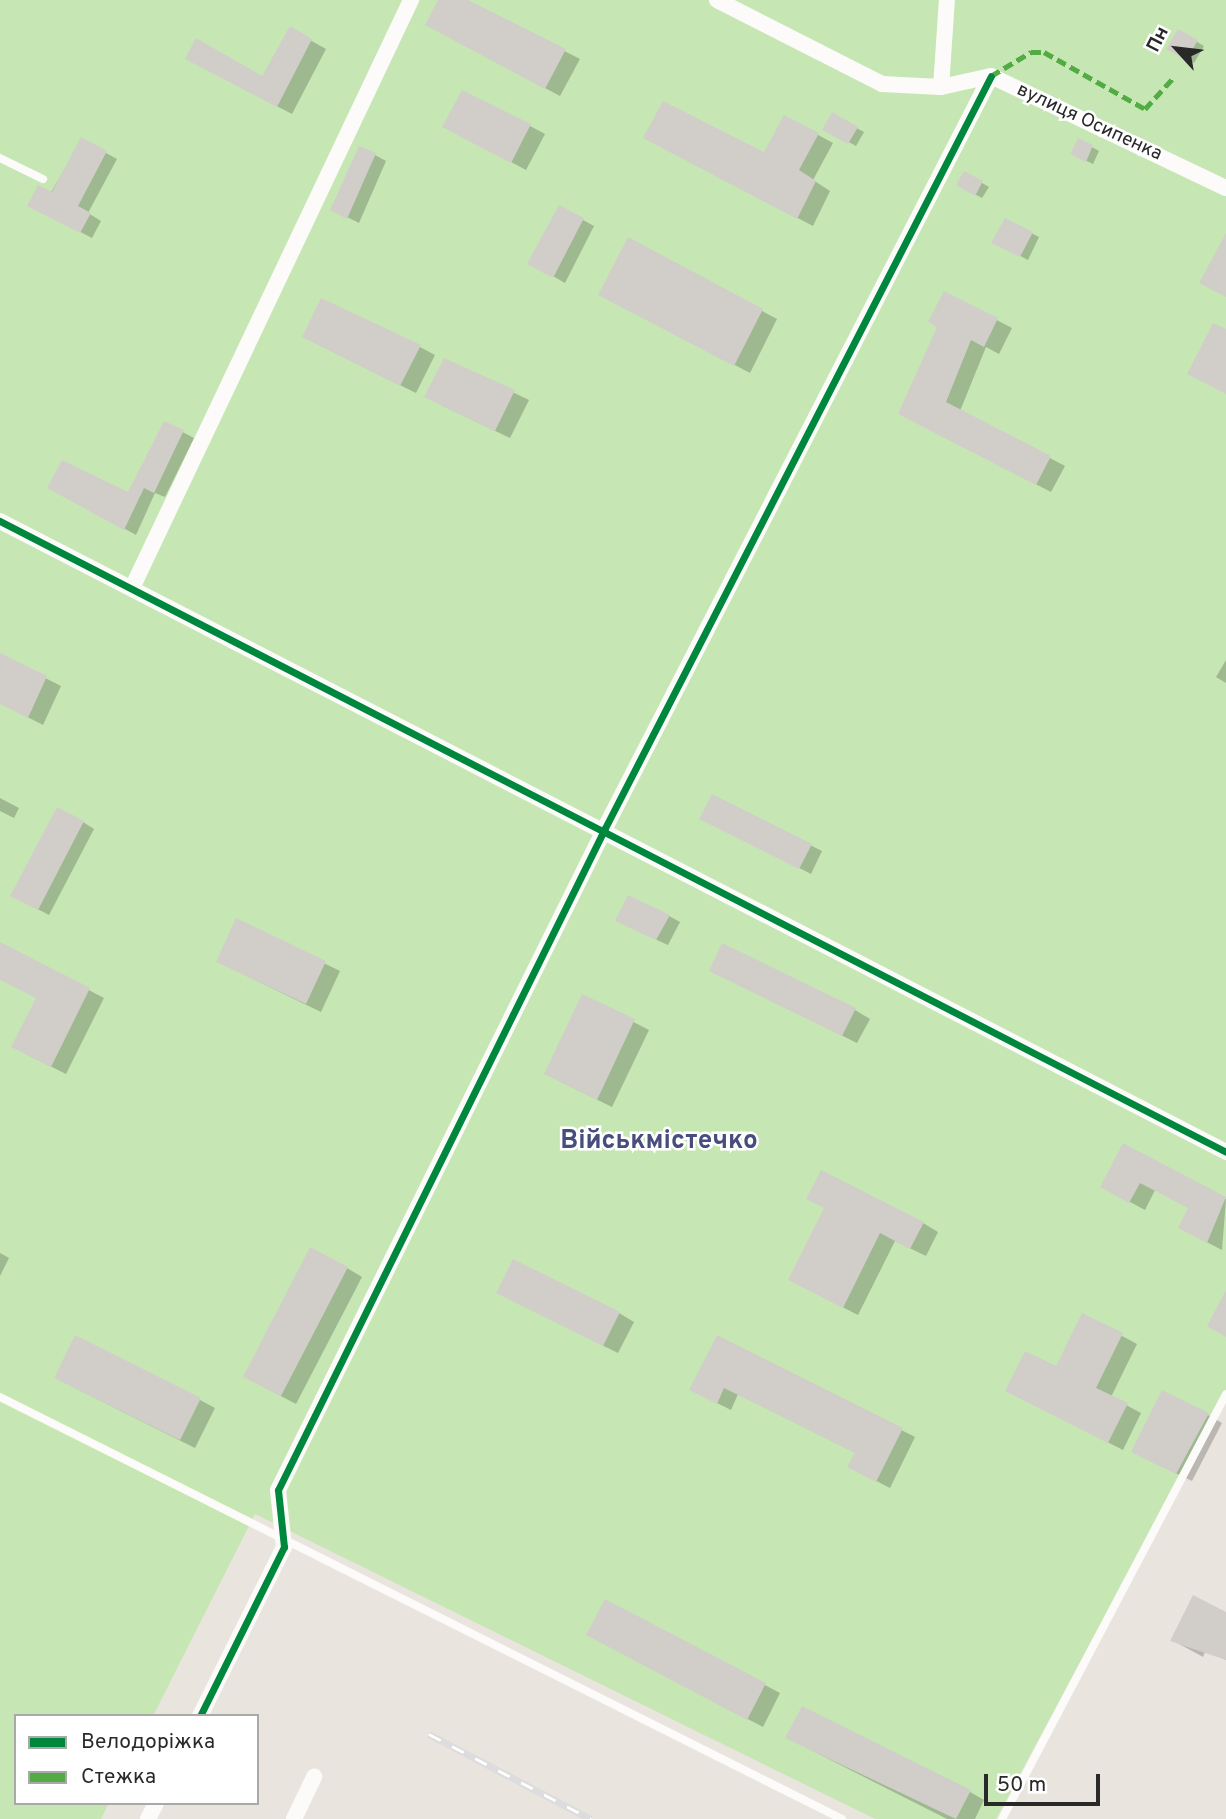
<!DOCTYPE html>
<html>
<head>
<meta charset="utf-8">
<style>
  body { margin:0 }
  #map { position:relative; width:1226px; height:1819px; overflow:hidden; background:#e9e5de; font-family:Overpass,sans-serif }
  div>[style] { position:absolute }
  .green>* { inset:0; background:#c6e6b4 }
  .shadow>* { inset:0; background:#0003 }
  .building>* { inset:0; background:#d1ceca }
  .lane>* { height:8px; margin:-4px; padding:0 4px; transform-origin:4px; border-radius:4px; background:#fcfbfa }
  .street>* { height:16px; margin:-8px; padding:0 8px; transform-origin:8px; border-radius:8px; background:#fcfbfa }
  .rail>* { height:7px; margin-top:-3.5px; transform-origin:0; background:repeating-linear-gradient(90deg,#fff 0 13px,#dcdcde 0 26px); box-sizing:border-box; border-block:2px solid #dcdcde }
  .quiet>* { height:5px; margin-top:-2.5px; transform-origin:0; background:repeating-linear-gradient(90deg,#53ab44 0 10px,transparent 0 15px) }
  .cycleway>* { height:7px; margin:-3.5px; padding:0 3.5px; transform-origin:3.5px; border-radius:3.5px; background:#00873e }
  span { translate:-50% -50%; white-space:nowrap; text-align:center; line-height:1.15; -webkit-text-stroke:5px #fff; paint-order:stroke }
  .street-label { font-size:19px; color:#292929 }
  .district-label { font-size:26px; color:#474d7d; font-weight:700 }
  .legend { position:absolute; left:14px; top:1714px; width:245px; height:91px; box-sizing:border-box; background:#fff; border:2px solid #a9a9a9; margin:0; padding:9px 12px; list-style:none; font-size:21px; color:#292929 }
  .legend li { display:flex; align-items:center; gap:14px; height:35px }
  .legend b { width:35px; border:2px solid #a9a9a9 }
  .north { position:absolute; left:1142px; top:14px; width:70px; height:70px; -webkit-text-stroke:5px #fff; paint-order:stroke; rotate:297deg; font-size:19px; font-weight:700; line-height:28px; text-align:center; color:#292929 }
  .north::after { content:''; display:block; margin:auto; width:24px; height:32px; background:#292929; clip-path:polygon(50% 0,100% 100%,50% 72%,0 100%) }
  .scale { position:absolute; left:984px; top:1774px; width:116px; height:32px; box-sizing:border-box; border:4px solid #292929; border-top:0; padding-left:9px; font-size:21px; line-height:24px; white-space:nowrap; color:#292929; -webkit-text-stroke:5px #fff; paint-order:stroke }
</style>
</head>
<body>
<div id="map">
  <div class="green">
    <i style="clip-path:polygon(0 0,1226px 0,1226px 1389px,996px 1819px,875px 1819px,255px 1514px,153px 1716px,16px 1716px,16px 1803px,109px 1803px,101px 1819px,0 1819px)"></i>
  </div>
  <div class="shadow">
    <i style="clip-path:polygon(440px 0,464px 0,580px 59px,560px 96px,442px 33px)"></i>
    <i style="clip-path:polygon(290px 29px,326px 49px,292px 114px,202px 67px,262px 78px)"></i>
    <i style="clip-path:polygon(1178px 31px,1204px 46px,1194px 63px,1169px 48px)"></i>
    <i style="clip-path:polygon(832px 115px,864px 132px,856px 146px,825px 129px)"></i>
    <i style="clip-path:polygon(785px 117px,833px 143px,813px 180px,830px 191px,813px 226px,660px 146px,764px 154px)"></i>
    <i style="clip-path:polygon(530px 126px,545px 134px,526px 170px,459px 134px)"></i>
    <i style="clip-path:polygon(82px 140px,117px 159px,88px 213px,101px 221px,92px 238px,40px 211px)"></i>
    <i style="clip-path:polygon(1079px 140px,1099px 151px,1093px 164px,1079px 157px)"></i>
    <i style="clip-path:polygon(375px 155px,386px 161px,359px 223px,343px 215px)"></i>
    <i style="clip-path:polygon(965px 173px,989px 187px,982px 198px,958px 185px)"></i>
    <i style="clip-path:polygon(559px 207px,594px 226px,565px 283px,530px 263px)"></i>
    <i style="clip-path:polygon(1005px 220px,1039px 237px,1028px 260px,994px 242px)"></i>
    <i style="clip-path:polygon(628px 240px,777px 319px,750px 373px,616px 302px)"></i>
    <i style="clip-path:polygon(945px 293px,1012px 328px,999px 354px,986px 347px,960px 411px,1065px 466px,1051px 492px,915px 422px)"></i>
    <i style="clip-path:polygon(319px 345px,420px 347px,435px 355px,416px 393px)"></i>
    <i style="clip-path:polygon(445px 360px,529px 400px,510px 438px,441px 405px)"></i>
    <i style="clip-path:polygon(165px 423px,194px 438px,165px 497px,155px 493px,136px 535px,50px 487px,129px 495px)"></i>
    <i style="clip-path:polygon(0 655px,61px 686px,43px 725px,0 703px)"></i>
    <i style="clip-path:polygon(1226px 660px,1226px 683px,1216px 677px)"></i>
    <i style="clip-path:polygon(713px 797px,822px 851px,811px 874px,713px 824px)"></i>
    <i style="clip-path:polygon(0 798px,19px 808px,14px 818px,0 811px)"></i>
    <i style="clip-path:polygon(83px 822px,94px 829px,49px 915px,24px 902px)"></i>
    <i style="clip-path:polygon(669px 916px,680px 922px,668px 945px,629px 927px)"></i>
    <i style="clip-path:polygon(237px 921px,340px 971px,321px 1012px,218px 962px)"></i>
    <i style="clip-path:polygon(0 944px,104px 998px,66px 1074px,28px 1055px,38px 998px,0 979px)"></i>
    <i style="clip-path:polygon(726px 978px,855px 1010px,870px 1019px,857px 1043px)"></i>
    <i style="clip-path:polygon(583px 996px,649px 1030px,612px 1107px,561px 1082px)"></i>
    <i style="clip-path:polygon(1124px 1145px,1226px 1199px,1222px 1250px,1195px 1236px,1190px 1208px,1155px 1190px,1145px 1210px,1117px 1195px)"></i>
    <i style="clip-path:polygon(826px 1208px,923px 1223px,938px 1232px,926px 1256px,895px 1241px,858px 1315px,805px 1288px)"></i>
    <i style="clip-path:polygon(0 1253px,9px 1258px,0 1276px)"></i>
    <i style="clip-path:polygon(347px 1268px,362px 1277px,296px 1404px,260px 1385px)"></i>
    <i style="clip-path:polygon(513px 1301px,619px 1313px,634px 1322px,618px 1353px)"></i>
    <i style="clip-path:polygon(1083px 1315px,1137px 1344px,1111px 1397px,1141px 1413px,1123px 1450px,1022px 1399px,1057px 1368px)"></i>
    <i style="clip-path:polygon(718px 1337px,915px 1437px,890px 1488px,863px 1474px,856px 1453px,738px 1394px,731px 1410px,705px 1397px)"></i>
    <i style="clip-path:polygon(71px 1386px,200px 1400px,215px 1408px,195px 1448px)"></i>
    <i style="clip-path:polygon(1208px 1415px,1222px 1423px,1192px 1481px,1148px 1460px)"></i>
    <i style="clip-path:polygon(606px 1601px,780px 1693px,763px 1727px,603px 1643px)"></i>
    <i style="clip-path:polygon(1226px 1614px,1226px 1660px,1206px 1650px,1203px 1657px,1172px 1640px)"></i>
    <i style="clip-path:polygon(803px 1746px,970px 1792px,984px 1800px,975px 1819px,947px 1819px)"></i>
  </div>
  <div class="building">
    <i style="clip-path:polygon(438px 0,468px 0,566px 49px,545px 89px,425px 25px)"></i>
    <i style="clip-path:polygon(290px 26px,312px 39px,277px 107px,185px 59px,196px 38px,262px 76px)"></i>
    <i style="clip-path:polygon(1178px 29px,1198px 40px,1186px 60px,1166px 49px)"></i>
    <i style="clip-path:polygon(462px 90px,531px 124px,511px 163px,442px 127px)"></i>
    <i style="clip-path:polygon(663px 101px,764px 152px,784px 115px,819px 133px,799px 170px,816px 181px,797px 219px,643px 138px)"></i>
    <i style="clip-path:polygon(832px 112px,858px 127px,848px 144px,822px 130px)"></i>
    <i style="clip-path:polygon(81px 137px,107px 151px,78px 206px,91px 213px,80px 233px,27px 206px,38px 185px,52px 192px)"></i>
    <i style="clip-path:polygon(1078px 138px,1093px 145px,1086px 162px,1070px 154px)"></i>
    <i style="clip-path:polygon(359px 146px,376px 153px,347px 219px,330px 210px)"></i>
    <i style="clip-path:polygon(964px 171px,983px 181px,975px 196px,956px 185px)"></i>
    <i style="clip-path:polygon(559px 205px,584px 218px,553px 278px,527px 264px)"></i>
    <i style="clip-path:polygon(1005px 218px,1033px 232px,1020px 257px,991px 243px)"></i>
    <i style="clip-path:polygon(1226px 233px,1226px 297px,1199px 283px)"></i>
    <i style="clip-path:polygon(628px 237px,763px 309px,734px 366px,598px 295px)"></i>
    <i style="clip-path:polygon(944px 291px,998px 318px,984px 347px,971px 340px,946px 402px,1051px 456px,1036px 485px,898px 414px,937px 327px,928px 322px)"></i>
    <i style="clip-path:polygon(321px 298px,421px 345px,400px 386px,302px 337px)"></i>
    <i style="clip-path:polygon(1213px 323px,1226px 329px,1226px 394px,1187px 374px)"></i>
    <i style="clip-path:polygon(444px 358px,515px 390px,495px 431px,424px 397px)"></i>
    <i style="clip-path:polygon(164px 421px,184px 430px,154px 493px,144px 488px,124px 530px,47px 488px,62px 460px,128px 492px)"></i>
    <i style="clip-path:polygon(0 653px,47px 676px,28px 718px,0 704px)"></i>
    <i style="clip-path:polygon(712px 794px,812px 844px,799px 869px,699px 819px)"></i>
    <i style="clip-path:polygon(57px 807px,84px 821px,38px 910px,10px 896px)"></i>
    <i style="clip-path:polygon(628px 895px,670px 915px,656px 940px,615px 921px)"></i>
    <i style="clip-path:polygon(236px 918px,326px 961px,306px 1004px,216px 962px)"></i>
    <i style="clip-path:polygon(0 942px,90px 988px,51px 1067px,11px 1047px,36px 998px,0 980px)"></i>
    <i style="clip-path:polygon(722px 943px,856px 1008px,842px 1036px,709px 971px)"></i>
    <i style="clip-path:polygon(582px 994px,635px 1019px,597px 1100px,544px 1074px)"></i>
    <i style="clip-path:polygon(1123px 1143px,1226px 1197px,1207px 1243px,1178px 1228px,1188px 1208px,1140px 1183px,1129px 1203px,1100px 1187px)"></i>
    <i style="clip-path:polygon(821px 1170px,924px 1222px,910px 1249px,880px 1233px,843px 1308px,788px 1280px,824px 1208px,806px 1199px)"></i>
    <i style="clip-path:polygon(310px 1247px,348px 1267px,281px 1396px,243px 1377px)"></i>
    <i style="clip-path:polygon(513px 1259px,620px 1312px,603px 1346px,496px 1293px)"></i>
    <i style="clip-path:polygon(1226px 1290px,1226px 1337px,1207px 1326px)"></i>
    <i style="clip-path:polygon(1082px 1313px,1123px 1333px,1096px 1388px,1128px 1403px,1108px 1443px,1005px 1391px,1025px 1351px,1056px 1366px)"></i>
    <i style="clip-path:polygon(75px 1335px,201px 1398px,180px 1440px,54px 1378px)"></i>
    <i style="clip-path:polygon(717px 1335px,903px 1428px,876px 1482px,847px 1467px,855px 1453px,724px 1388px,717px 1404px,689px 1390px)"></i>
    <i style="clip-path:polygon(1162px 1390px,1209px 1413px,1176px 1474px,1131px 1452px)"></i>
    <i style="clip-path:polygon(1193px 1595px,1226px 1612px,1226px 1660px,1170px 1641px)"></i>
    <i style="clip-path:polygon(605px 1599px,766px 1683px,747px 1720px,586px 1635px)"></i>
    <i style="clip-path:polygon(802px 1706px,971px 1790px,956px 1819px,785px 1738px)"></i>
  </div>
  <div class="lane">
    <i style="left:0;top:158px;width:48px;rotate:26deg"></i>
    <i style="left:0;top:1397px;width:942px;rotate:26.62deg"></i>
    <i style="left:1002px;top:1819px;width:480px;rotate:-62.2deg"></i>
  </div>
  <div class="street">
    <i style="left:717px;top:0;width:185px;rotate:27deg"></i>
    <i style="left:882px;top:84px;width:59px;rotate:2.9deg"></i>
    <i style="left:941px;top:87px;width:51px;rotate:-12.4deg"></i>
    <i style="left:991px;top:76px;width:260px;rotate:25.5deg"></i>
    <i style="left:941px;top:87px;width:87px;rotate:-86.1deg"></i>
    <i style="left:0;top:521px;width:1379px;rotate:27.23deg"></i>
    <i style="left:133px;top:586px;width:649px;rotate:-64.62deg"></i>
    <i style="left:200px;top:1716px;width:189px;rotate:-63.6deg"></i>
    <i style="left:284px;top:1547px;width:57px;rotate:-96deg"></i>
    <i style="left:278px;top:1490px;width:738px;rotate:-63.71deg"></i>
    <i style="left:605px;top:828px;width:845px;rotate:-62.83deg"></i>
    <i style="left:148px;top:1819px;width:18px;rotate:-63deg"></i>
    <i style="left:294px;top:1819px;width:47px;rotate:-64.5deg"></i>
  </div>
  <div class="rail">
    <i style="left:429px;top:1734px;width:183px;rotate:27.7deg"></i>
  </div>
  <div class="quiet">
    <i style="left:991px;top:76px;width:47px;rotate:-31deg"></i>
    <i style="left:1031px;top:52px;width:13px"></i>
    <i style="left:1044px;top:52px;width:116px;rotate:29.4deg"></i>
    <i style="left:1145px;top:109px;width:43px;rotate:-47.8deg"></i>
  </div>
  <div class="cycleway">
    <i style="left:0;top:521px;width:1379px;rotate:27.23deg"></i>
    <i style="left:200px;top:1716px;width:189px;rotate:-63.6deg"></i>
    <i style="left:284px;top:1547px;width:57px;rotate:-96deg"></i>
    <i style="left:278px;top:1490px;width:738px;rotate:-63.71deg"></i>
    <i style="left:605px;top:828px;width:845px;rotate:-62.83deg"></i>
  </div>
  <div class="street-label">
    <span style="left:1089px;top:123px;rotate:25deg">вулиця Осипенка</span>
  </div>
  <div class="district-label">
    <span style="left:659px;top:1142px">Військмістечко</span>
  </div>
  <ul class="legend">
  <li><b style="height:9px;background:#00873e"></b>Велодоріжка</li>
  <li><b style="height:9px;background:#53ab44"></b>Стежка</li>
  </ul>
  <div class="north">Пн</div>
  <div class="scale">50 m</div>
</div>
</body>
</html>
